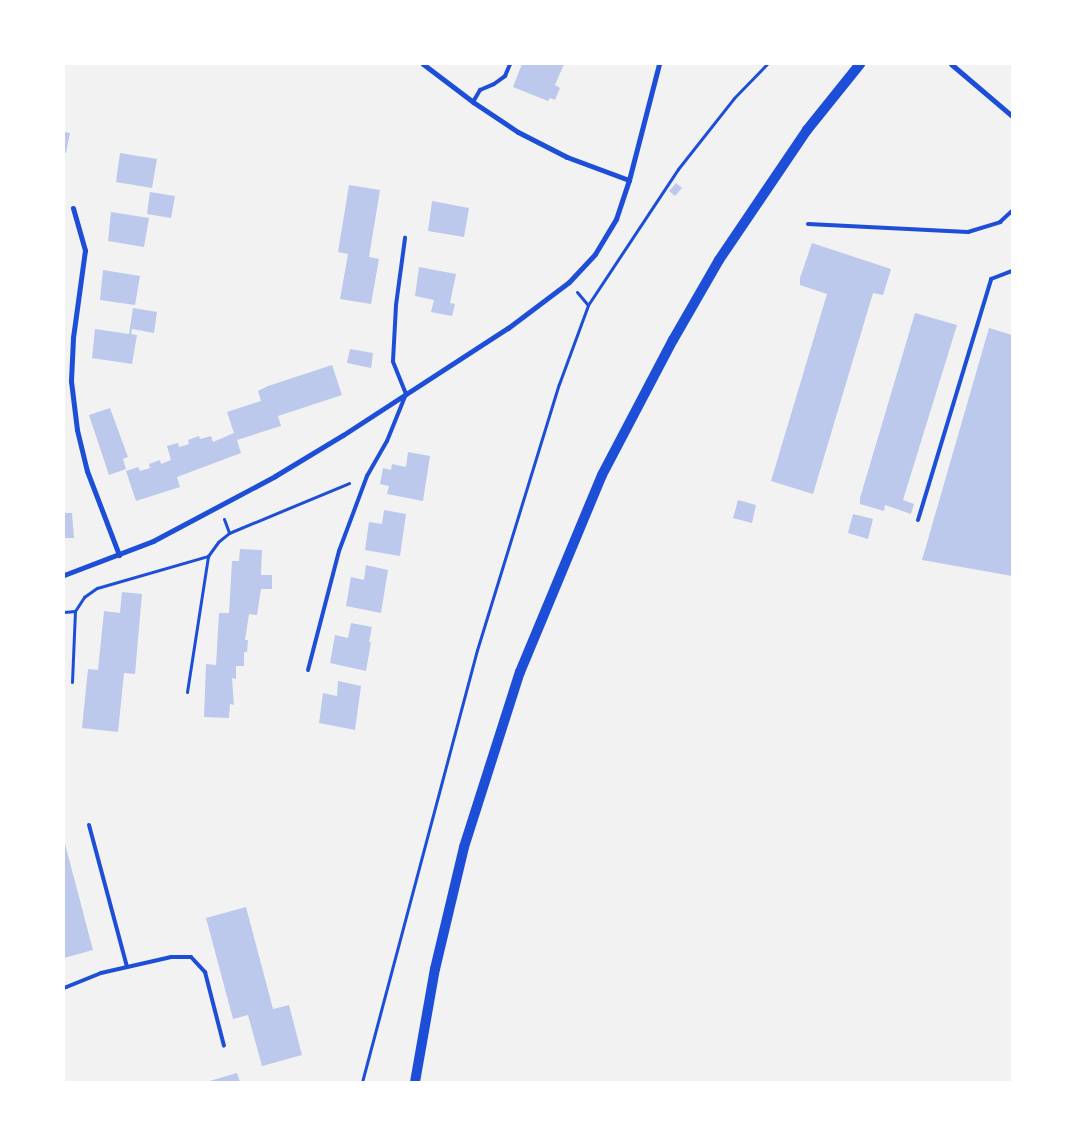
<!DOCTYPE html>
<html>
<head>
<meta charset="utf-8">
<style>
  body { margin:0 }
  #map { position:relative; width:1076px; height:1146px; overflow:hidden; background:#f2f2f2; font-family:"Varela Round",sans-serif }
  div>[style] { position:absolute }
  .building>* { inset:0; background:#bdc9ec }
  .path>* { height:3px; margin:-1.5px; padding:0 1.5px; transform-origin:1.5px; border-radius:1.5px; background:#1d4ed8 }
  .service>* { height:4px; margin:-2px; padding:0 2px; transform-origin:2px; border-radius:2px; background:#1d4ed8 }
  .minor>* { height:5px; margin:-2.5px; padding:0 2.5px; transform-origin:2.5px; border-radius:2.5px; background:#1d4ed8 }
  .secondary>* { height:10px; margin:-5px; padding:0 5px; transform-origin:5px; border-radius:5px; background:#1d4ed8 }
  span { translate:-50% -50%; white-space:nowrap; text-align:center; line-height:1.15; -webkit-text-stroke:5px #fff; paint-order:stroke }
  .frame { position:absolute; inset:0; border:65px solid #fff; pointer-events:none }
</style>
</head>
<body>
<div id="map">
  <div class="building">
    <i style="clip-path:polygon(522px 64px,564px 64px,555px 85px,560px 88px,555px 100px,550px 98px,548px 101px,513px 87px)"></i>
    <i style="clip-path:polygon(64px 132px,70px 133px,66px 153px,64px 153px)"></i>
    <i style="clip-path:polygon(120px 153px,157px 159px,152px 188px,116px 182px)"></i>
    <i style="clip-path:polygon(676px 183px,682px 188px,675px 196px,669px 191px)"></i>
    <i style="clip-path:polygon(349px 185px,380px 190px,369px 257px,379px 259px,371px 304px,340px 299px,348px 254px,338px 252px)"></i>
    <i style="clip-path:polygon(150px 192px,175px 196px,171px 218px,147px 214px)"></i>
    <i style="clip-path:polygon(432px 201px,469px 208px,464px 237px,428px 231px)"></i>
    <i style="clip-path:polygon(111px 212px,149px 218px,144px 247px,108px 241px)"></i>
    <i style="clip-path:polygon(812px 243px,891px 269px,883px 295px,873px 293px,813px 494px,771px 481px,827px 294px,800px 285px,800px 278px)"></i>
    <i style="clip-path:polygon(419px 267px,456px 274px,450px 303px,455px 304px,452px 316px,431px 312px,434px 300px,415px 296px)"></i>
    <i style="clip-path:polygon(103px 270px,140px 276px,135px 305px,100px 300px)"></i>
    <i style="clip-path:polygon(133px 308px,157px 312px,154px 333px,132px 329px,131px 334px,137px 335px,132px 364px,92px 358px,95px 329px,129px 334px)"></i>
    <i style="clip-path:polygon(915px 313px,957px 325px,903px 500px,914px 504px,911px 514px,885px 505px,884px 511px,860px 504px,860px 498px)"></i>
    <i style="clip-path:polygon(989px 328px,1012px 335px,1012px 576px,922px 560px)"></i>
    <i style="clip-path:polygon(350px 349px,373px 353px,371px 368px,347px 363px)"></i>
    <i style="clip-path:polygon(332px 365px,342px 395px,278px 416px,281px 426px,237px 440px,241px 453px,177px 477px,180px 487px,136px 501px,126px 471px,138px 467px,140px 471px,150px 468px,149px 464px,160px 460px,161px 464px,171px 460px,167px 446px,178px 443px,179px 447px,189px 444px,188px 440px,199px 436px,200px 439px,211px 436px,213px 442px,234px 433px,227px 412px,261px 401px,258px 391px,268px 386px)"></i>
    <i style="clip-path:polygon(110px 408px,128px 457px,123px 459px,126px 469px,109px 475px,89px 415px)"></i>
    <i style="clip-path:polygon(408px 452px,430px 456px,423px 501px,387px 494px,389px 486px,380px 484px,383px 468px,391px 470px,392px 464px,406px 467px)"></i>
    <i style="clip-path:polygon(738px 500px,756px 505px,752px 523px,733px 518px)"></i>
    <i style="clip-path:polygon(384px 510px,406px 514px,400px 556px,365px 550px,369px 522px,382px 524px)"></i>
    <i style="clip-path:polygon(64px 513px,72px 513px,74px 538px,64px 538px)"></i>
    <i style="clip-path:polygon(853px 514px,873px 519px,868px 539px,848px 533px)"></i>
    <i style="clip-path:polygon(240px 549px,262px 550px,261px 575px,272px 575px,272px 589px,261px 589px,257px 615px,249px 614px,245px 640px,248px 640px,247px 652px,244px 652px,244px 666px,236px 666px,236px 679px,232px 678px,234px 705px,230px 704px,229px 718px,204px 717px,206px 664px,216px 665px,219px 613px,229px 613px,232px 561px,239px 561px)"></i>
    <i style="clip-path:polygon(366px 565px,388px 570px,381px 613px,346px 606px,351px 577px,364px 580px)"></i>
    <i style="clip-path:polygon(122px 592px,142px 594px,135px 674px,124px 673px,118px 732px,82px 728px,88px 669px,98px 670px,104px 611px,120px 613px)"></i>
    <i style="clip-path:polygon(351px 623px,372px 627px,369px 642px,371px 642px,366px 671px,330px 663px,335px 635px,348px 638px)"></i>
    <i style="clip-path:polygon(338px 681px,361px 686px,355px 730px,319px 723px,323px 693px,337px 696px)"></i>
    <i style="clip-path:polygon(64px 840px,93px 950px,64px 958px)"></i>
    <i style="clip-path:polygon(246px 907px,273px 1009px,289px 1005px,302px 1055px,262px 1066px,248px 1015px,233px 1019px,206px 918px)"></i>
    <i style="clip-path:polygon(237px 1073px,240px 1082px,206px 1082px)"></i>
  </div>
  <div class="path">
    <i style="left:577px;top:292px;width:17px;rotate:50deg"></i>
    <i style="left:224px;top:519px;width:15px;rotate:70deg"></i>
    <i style="left:64px;top:612px;width:11px;rotate:-5deg"></i>
    <i style="left:72px;top:682px;width:71px;rotate:-87.6deg"></i>
    <i style="left:75px;top:611px;width:17px;rotate:-57deg"></i>
    <i style="left:84px;top:597px;width:16px;rotate:-35deg"></i>
    <i style="left:97px;top:588px;width:116px;rotate:-16.1deg"></i>
    <i style="left:187px;top:692px;width:138px;rotate:-81.2deg"></i>
    <i style="left:208px;top:556px;width:17px;rotate:-54deg"></i>
    <i style="left:218px;top:542px;width:14px;rotate:-39deg"></i>
    <i style="left:229px;top:533px;width:130px;rotate:-22.6deg"></i>
    <i style="left:362px;top:1082px;width:447px;rotate:-75.1deg"></i>
    <i style="left:477px;top:650px;width:278px;rotate:-72.9deg"></i>
    <i style="left:559px;top:384px;width:84px;rotate:-69.8deg"></i>
    <i style="left:588px;top:305px;width:163px;rotate:-56.5deg"></i>
    <i style="left:678px;top:169px;width:90px;rotate:-51.7deg"></i>
    <i style="left:734px;top:98px;width:47px;rotate:-45.9deg"></i>
  </div>
  <div class="service">
    <i style="left:473px;top:102px;width:14px;rotate:-60deg"></i>
    <i style="left:480px;top:90px;width:15px;rotate:-23deg"></i>
    <i style="left:494px;top:84px;width:14px;rotate:-36deg"></i>
    <i style="left:505px;top:76px;width:13px;rotate:-67deg"></i>
    <i style="left:808px;top:224px;width:160px;rotate:2.9deg"></i>
    <i style="left:968px;top:232px;width:34px;rotate:-17deg"></i>
    <i style="left:1000px;top:222px;width:16px;rotate:-43deg"></i>
    <i style="left:918px;top:520px;width:252px;rotate:-73.1deg"></i>
    <i style="left:991px;top:279px;width:22px;rotate:-21deg"></i>
    <i style="left:308px;top:670px;width:123px;rotate:-75.4deg"></i>
    <i style="left:339px;top:551px;width:80px;rotate:-69.5deg"></i>
    <i style="left:367px;top:476px;width:40px;rotate:-60.3deg"></i>
    <i style="left:387px;top:441px;width:51px;rotate:-68deg"></i>
    <i style="left:406px;top:394px;width:35px;rotate:-112deg"></i>
    <i style="left:393px;top:361px;width:56px;rotate:-86.9deg"></i>
    <i style="left:396px;top:305px;width:68px;rotate:-82.3deg"></i>
    <i style="left:89px;top:825px;width:147px;rotate:75deg"></i>
    <i style="left:64px;top:988px;width:40px;rotate:-22deg"></i>
    <i style="left:101px;top:973px;width:72px;rotate:-12.9deg"></i>
    <i style="left:171px;top:957px;width:20px"></i>
    <i style="left:191px;top:957px;width:21px;rotate:47deg"></i>
    <i style="left:205px;top:972px;width:76px;rotate:75.6deg"></i>
  </div>
  <div class="minor">
    <i style="left:423px;top:64px;width:63px;rotate:37.2deg"></i>
    <i style="left:473px;top:102px;width:54px;rotate:33.7deg"></i>
    <i style="left:518px;top:132px;width:55px;rotate:27deg"></i>
    <i style="left:567px;top:157px;width:66px;rotate:20.4deg"></i>
    <i style="left:951px;top:64px;width:80px;rotate:40.4deg"></i>
    <i style="left:73px;top:208px;width:44px;rotate:74.1deg"></i>
    <i style="left:85px;top:250px;width:89px;rotate:97.8deg"></i>
    <i style="left:73px;top:338px;width:43px;rotate:92.7deg"></i>
    <i style="left:71px;top:381px;width:49px;rotate:83deg"></i>
    <i style="left:77px;top:430px;width:42px;rotate:76.3deg"></i>
    <i style="left:87px;top:471px;width:90px;rotate:69.1deg"></i>
    <i style="left:64px;top:575px;width:95px;rotate:-20.9deg"></i>
    <i style="left:153px;top:541px;width:138px;rotate:-28deg"></i>
    <i style="left:275px;top:476px;width:79px;rotate:-31.1deg"></i>
    <i style="left:343px;top:435px;width:197px;rotate:-33deg"></i>
    <i style="left:508px;top:328px;width:76px;rotate:-37deg"></i>
    <i style="left:569px;top:282px;width:38px;rotate:-47deg"></i>
    <i style="left:595px;top:254px;width:41px;rotate:-59deg"></i>
    <i style="left:616px;top:219px;width:41px;rotate:-71.6deg"></i>
    <i style="left:629px;top:180px;width:120px;rotate:-75.5deg"></i>
  </div>
  <div class="secondary">
    <i style="left:415px;top:1082px;width:115px;rotate:-80deg"></i>
    <i style="left:435px;top:969px;width:125px;rotate:-76.6deg"></i>
    <i style="left:464px;top:847px;width:184px;rotate:-72.3deg"></i>
    <i style="left:520px;top:672px;width:213px;rotate:-67.4deg"></i>
    <i style="left:602px;top:475px;width:153px;rotate:-62.3deg"></i>
    <i style="left:673px;top:340px;width:92px;rotate:-60.1deg"></i>
    <i style="left:719px;top:260px;width:157px;rotate:-55.9deg"></i>
    <i style="left:807px;top:130px;width:85px;rotate:-51.2deg"></i>
  </div>
  <div class="frame"></div>
</div>
</body>
</html>
